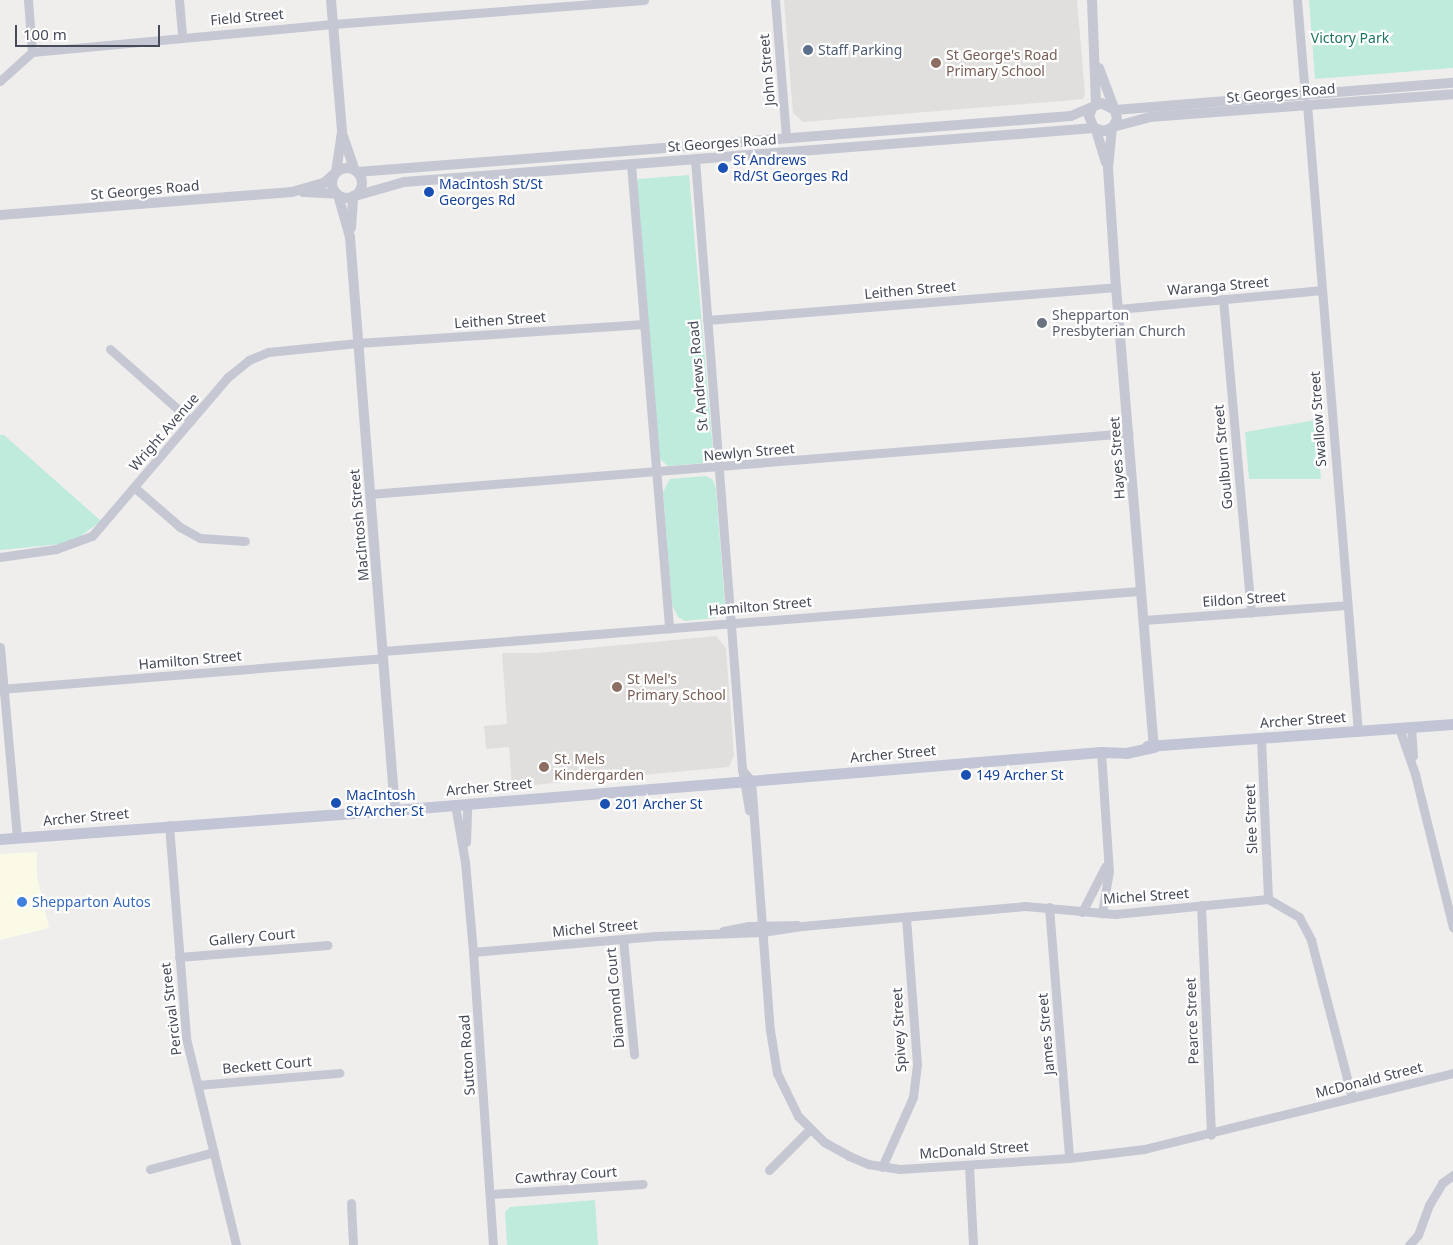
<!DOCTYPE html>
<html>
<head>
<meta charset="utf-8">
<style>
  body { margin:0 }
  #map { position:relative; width:1453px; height:1245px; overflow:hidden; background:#f0eeed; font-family:"Noto Sans",sans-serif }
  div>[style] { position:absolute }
  .commercial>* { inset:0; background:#fafae7 }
  .education>* { inset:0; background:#e1dfde }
  .green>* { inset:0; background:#beebdc }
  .minor>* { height:9px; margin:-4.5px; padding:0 4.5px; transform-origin:4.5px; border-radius:4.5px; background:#c5c8d3 }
  .tertiary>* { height:10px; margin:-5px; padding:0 5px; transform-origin:5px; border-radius:5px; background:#c5c8d3 }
  .tertiary>.ring { margin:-5px; padding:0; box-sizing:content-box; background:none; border:10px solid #c5c8d3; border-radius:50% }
  .secondary>* { height:11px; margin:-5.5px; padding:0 5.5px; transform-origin:5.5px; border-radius:5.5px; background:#c1c5d5 }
  .dots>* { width:14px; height:14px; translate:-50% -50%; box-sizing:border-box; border:2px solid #fff; border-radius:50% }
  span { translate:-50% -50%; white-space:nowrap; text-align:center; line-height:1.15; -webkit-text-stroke:4.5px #fff; paint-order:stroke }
  .street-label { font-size:14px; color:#474b59 }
  .park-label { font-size:14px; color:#1e7462 }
  .service-label { font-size:14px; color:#4e5e75 }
  .left { translate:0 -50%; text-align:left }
  .education-label { font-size:14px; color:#785e54 }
  .transit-label { font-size:14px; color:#164399 }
  .worship-label { font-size:14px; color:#5b616d }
  .shop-label { font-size:14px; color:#366cbe }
  .scale { position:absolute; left:15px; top:25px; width:145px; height:22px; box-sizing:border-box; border:2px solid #474b59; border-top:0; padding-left:6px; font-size:15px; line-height:18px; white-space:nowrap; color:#474b59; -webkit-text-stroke:4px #fff; paint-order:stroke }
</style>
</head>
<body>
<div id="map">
  <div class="commercial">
    <i style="clip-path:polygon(37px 852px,37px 876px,49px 928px,0 940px,0 854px)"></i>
  </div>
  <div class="education">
    <i style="clip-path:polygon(784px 0,1077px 0,1085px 93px,1083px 99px,1062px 101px,803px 122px,793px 113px)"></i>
    <i style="clip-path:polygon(716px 636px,726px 648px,734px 756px,729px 767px,512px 787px,509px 747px,486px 749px,484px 726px,507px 724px,502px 653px,536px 653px)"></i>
  </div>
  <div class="green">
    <i style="clip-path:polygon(1309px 0,1453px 0,1453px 68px,1315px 79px)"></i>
    <i style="clip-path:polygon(689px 175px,713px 451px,704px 463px,668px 466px,659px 458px,637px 184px,638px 179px)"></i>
    <i style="clip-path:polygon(1316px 420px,1321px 479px,1249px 479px,1245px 432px)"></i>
    <i style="clip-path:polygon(0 435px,4px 435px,101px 521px,71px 543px,0 550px)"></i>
    <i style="clip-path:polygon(706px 476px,713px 480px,716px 489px,725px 607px,715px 618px,685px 621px,678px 617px,672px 605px,663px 492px,670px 479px)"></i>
    <i style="clip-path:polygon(595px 1200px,598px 1245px,507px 1245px,505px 1212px,510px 1207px)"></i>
  </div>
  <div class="minor">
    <i style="left:179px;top:0;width:37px;rotate:85deg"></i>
    <i style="left:775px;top:0;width:138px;rotate:85.4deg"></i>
    <i style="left:1297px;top:0;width:96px;rotate:85.2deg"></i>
    <i style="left:32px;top:52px;width:302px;rotate:-5.3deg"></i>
    <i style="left:333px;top:24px;width:312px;rotate:-4.4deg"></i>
    <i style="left:0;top:81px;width:43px;rotate:-42.2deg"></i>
    <i style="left:32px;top:52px;width:52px;rotate:-94.4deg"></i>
    <i style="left:1307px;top:104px;width:630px;rotate:85.36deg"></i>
    <i style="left:695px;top:159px;width:611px;rotate:85.59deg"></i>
    <i style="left:742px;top:768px;width:43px;rotate:80.5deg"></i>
    <i style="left:631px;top:164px;width:466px;rotate:85.3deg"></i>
    <i style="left:1223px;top:299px;width:315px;rotate:84.9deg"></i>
    <i style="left:1118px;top:309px;width:205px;rotate:-5.3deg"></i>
    <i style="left:707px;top:320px;width:410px;rotate:-4.6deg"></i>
    <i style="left:110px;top:349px;width:108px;rotate:41.6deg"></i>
    <i style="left:134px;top:487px;width:61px;rotate:41deg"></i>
    <i style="left:180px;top:527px;width:23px;rotate:29deg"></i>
    <i style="left:200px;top:538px;width:45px;rotate:3.8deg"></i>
    <i style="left:370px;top:494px;width:761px;rotate:-4.59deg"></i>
    <i style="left:0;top:557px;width:57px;rotate:-8.1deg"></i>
    <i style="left:56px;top:549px;width:38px;rotate:-20deg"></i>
    <i style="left:92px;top:536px;width:209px;rotate:-49.5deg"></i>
    <i style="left:228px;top:377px;width:27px;rotate:-39deg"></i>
    <i style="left:249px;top:360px;width:21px;rotate:-23deg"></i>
    <i style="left:268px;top:352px;width:90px;rotate:-5.7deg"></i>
    <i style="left:358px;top:343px;width:287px;rotate:-3.8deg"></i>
    <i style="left:1144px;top:620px;width:203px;rotate:-4.2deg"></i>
    <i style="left:0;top:647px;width:191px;rotate:84.9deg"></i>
    <i style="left:383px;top:651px;width:758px;rotate:-4.54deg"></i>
    <i style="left:0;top:689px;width:384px;rotate:-4.6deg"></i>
    <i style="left:1411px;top:727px;width:29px;rotate:86deg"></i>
    <i style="left:1399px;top:728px;width:49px;rotate:70.8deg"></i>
    <i style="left:1415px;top:774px;width:158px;rotate:76.1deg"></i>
    <i style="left:1261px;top:738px;width:161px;rotate:87.5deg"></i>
    <i style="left:1101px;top:752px;width:119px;rotate:86.2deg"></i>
    <i style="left:1109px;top:871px;width:43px;rotate:99.5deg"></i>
    <i style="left:742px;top:770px;width:13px;rotate:48deg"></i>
    <i style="left:751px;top:780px;width:13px;rotate:86deg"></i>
    <i style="left:752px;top:793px;width:238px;rotate:85.7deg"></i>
    <i style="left:770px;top:1030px;width:44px;rotate:80.8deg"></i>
    <i style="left:777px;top:1073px;width:48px;rotate:64deg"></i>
    <i style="left:798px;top:1116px;width:37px;rotate:45deg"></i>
    <i style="left:824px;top:1142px;width:29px;rotate:29deg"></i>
    <i style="left:849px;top:1156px;width:21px;rotate:23deg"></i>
    <i style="left:868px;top:1164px;width:32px;rotate:9deg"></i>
    <i style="left:900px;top:1169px;width:169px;rotate:-3.7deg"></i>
    <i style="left:1069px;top:1158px;width:76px;rotate:-6.8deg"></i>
    <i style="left:1144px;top:1149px;width:318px;rotate:-13.8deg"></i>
    <i style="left:455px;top:805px;width:58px;rotate:80deg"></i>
    <i style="left:465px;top:862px;width:90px;rotate:84.9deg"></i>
    <i style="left:473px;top:952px;width:294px;rotate:86.1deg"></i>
    <i style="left:169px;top:825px;width:214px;rotate:85.4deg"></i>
    <i style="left:186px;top:1038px;width:213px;rotate:76.4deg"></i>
    <i style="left:466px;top:842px;width:38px;rotate:-88deg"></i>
    <i style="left:1201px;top:905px;width:230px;rotate:87.5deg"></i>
    <i style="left:1049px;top:907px;width:252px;rotate:85.4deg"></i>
    <i style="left:1082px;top:912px;width:51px;rotate:-62.9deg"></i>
    <i style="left:723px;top:931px;width:25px;rotate:-11deg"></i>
    <i style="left:748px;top:926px;width:49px;rotate:-1.2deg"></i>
    <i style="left:623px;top:939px;width:116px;rotate:84.5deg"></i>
    <i style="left:473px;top:952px;width:184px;rotate:-5deg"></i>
    <i style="left:656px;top:936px;width:106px;rotate:-2.2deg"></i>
    <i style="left:762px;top:932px;width:40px;rotate:-8.5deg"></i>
    <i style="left:802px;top:926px;width:224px;rotate:-5.1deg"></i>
    <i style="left:1025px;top:906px;width:90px;rotate:5.1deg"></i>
    <i style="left:1115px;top:914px;width:154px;rotate:-5.6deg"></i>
    <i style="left:1268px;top:899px;width:36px;rotate:30deg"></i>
    <i style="left:1299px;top:917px;width:26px;rotate:62deg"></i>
    <i style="left:1311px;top:940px;width:162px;rotate:75.4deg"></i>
    <i style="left:179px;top:957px;width:149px;rotate:-4.6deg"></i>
    <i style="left:198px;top:1085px;width:142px;rotate:-4.9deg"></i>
    <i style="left:969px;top:1166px;width:79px;rotate:87.1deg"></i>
    <i style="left:882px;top:1167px;width:77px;rotate:-66.1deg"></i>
    <i style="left:913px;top:1097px;width:33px;rotate:-83deg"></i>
    <i style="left:917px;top:1064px;width:148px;rotate:-94.3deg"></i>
    <i style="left:150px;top:1169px;width:66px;rotate:-14.9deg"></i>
    <i style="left:769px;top:1170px;width:58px;rotate:-45deg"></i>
    <i style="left:491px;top:1194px;width:152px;rotate:-3.8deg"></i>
    <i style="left:351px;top:1203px;width:42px;rotate:87.3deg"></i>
    <i style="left:1409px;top:1245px;width:13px;rotate:-48deg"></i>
    <i style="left:1418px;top:1235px;width:32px;rotate:-70deg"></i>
    <i style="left:1429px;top:1205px;width:26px;rotate:-59deg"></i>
    <i style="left:1442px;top:1183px;width:14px;rotate:-36deg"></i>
  </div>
  <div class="tertiary">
    <i style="left:331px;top:0;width:132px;rotate:85.2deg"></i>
    <i style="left:342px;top:132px;width:40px;rotate:98.5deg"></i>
    <i style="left:1092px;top:0;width:105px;rotate:87.8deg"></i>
    <i style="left:1099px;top:68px;width:43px;rotate:69.4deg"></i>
    <i style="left:1115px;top:110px;width:339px;rotate:-4.6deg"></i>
    <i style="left:1113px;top:127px;width:38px;rotate:-15deg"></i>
    <i style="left:1150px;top:117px;width:304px;rotate:-4.3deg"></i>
    <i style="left:1112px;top:128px;width:40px;rotate:95.7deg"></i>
    <i style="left:1108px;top:168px;width:119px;rotate:86.2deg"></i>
    <i style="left:1116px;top:287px;width:462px;rotate:85.3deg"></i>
    <i style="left:1096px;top:130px;width:34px;rotate:73deg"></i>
    <i style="left:343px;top:136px;width:36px;rotate:71deg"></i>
    <i class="ring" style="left:332px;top:168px;width:20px;height:20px"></i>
    <i style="left:357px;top:172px;width:716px;rotate:-4.48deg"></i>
    <i style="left:1071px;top:116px;width:33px;rotate:-23deg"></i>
    <i style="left:1101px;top:103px;width:16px;rotate:27deg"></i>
    <i style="left:1115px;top:110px;width:9px;rotate:77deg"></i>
    <i style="left:1117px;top:119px;width:9px;rotate:117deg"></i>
    <i style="left:1113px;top:127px;width:10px;rotate:156deg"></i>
    <i style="left:1104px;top:131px;width:10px;rotate:-163deg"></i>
    <i style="left:1094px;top:128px;width:13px;rotate:-113deg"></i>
    <i style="left:1089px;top:116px;width:9px;rotate:-69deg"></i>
    <i style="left:303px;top:192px;width:34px;rotate:3deg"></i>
    <i style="left:338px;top:195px;width:44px;rotate:74.1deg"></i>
    <i style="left:350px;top:237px;width:575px;rotate:85.51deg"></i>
    <i style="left:355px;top:196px;width:51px;rotate:-15.9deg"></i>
    <i style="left:404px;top:182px;width:692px;rotate:-4.47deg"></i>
    <i style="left:0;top:215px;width:293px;rotate:-4.5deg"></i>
    <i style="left:292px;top:192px;width:33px;rotate:-16deg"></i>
    <i style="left:324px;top:183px;width:13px;rotate:-42deg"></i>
    <i style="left:351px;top:228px;width:32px;rotate:-86deg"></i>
  </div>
  <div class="secondary">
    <i style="left:1147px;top:746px;width:307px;rotate:-4.1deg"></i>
    <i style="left:0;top:839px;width:396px;rotate:-4.2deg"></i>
    <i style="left:395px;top:810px;width:708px;rotate:-4.7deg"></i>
    <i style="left:1101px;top:752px;width:25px;rotate:2deg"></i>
    <i style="left:1126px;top:753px;width:29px;rotate:-12deg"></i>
  </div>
  <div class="dots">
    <i style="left:808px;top:50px;background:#5c6f8a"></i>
    <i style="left:936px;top:63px;background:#8d6e63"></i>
    <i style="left:723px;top:168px;background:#1a4fb4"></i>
    <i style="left:429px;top:192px;background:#1a4fb4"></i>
    <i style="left:1042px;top:323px;background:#6b7280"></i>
    <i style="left:617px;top:687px;background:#8d6e63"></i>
    <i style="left:544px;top:767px;background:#8d6e63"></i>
    <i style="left:966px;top:775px;background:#1a4fb4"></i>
    <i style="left:336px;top:803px;background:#1a4fb4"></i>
    <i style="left:605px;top:804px;background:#1a4fb4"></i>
    <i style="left:22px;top:902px;background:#3f7fe0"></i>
  </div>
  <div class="street-label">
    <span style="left:247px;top:17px;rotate:-5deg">Field Street</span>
    <span style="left:767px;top:70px;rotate:-95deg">John Street</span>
    <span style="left:1281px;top:93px;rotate:-5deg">St Georges Road</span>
    <span style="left:722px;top:143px;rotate:-4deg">St Georges Road</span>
    <span style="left:145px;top:190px;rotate:-5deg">St Georges Road</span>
    <span style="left:1218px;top:286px;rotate:-5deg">Waranga Street</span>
    <span style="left:910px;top:290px;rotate:-5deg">Leithen Street</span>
    <span style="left:500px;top:320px;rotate:-4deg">Leithen Street</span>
    <span style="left:698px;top:376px;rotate:-95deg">St Andrews Road</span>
    <span style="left:1318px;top:419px;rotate:-94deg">Swallow Street</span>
    <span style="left:164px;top:432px;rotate:-49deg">Wright Avenue</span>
    <span style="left:749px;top:452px;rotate:-5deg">Newlyn Street</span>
    <span style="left:1223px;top:457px;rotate:-95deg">Goulburn Street</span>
    <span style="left:1117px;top:458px;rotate:-94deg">Hayes Street</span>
    <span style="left:359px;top:525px;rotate:-95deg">MacIntosh Street</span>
    <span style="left:1244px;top:599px;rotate:-4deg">Eildon Street</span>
    <span style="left:760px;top:606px;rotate:-5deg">Hamilton Street</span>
    <span style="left:190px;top:660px;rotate:-5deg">Hamilton Street</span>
    <span style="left:1303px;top:720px;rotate:-4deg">Archer Street</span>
    <span style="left:893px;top:754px;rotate:-5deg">Archer Street</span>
    <span style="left:489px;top:787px;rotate:-5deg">Archer Street</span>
    <span style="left:86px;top:817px;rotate:-5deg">Archer Street</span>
    <span style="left:1251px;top:819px;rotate:-92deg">Slee Street</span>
    <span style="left:1146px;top:896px;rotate:-4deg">Michel Street</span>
    <span style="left:595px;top:928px;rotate:-5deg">Michel Street</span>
    <span style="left:252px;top:937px;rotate:-5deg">Gallery Court</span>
    <span style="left:615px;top:998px;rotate:-95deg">Diamond Court</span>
    <span style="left:171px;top:1009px;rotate:-97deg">Percival Street</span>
    <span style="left:1192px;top:1021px;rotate:-92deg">Pearce Street</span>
    <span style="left:899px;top:1030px;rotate:-93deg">Spivey Street</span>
    <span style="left:1046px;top:1034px;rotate:-95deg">James Street</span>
    <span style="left:467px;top:1055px;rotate:-94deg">Sutton Road</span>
    <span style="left:267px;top:1065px;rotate:-5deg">Beckett Court</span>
    <span style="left:1369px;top:1080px;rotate:-14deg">McDonald Street</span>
    <span style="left:974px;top:1150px;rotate:-4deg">McDonald Street</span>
    <span style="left:566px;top:1175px;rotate:-4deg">Cawthray Court</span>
  </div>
  <div class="park-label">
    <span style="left:1350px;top:38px">Victory Park</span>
  </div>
  <div class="service-label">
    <span class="left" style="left:818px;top:50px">Staff Parking</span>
  </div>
  <div class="education-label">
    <span class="left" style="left:946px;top:63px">St George's Road<br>Primary School</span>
    <span class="left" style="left:627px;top:687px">St Mel's<br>Primary School</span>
    <span class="left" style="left:554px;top:767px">St. Mels<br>Kindergarden</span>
  </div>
  <div class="transit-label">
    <span class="left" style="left:733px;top:168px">St Andrews<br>Rd/St Georges Rd</span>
    <span class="left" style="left:439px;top:192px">MacIntosh St/St<br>Georges Rd</span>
    <span class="left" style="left:976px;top:775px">149 Archer St</span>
    <span class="left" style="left:346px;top:803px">MacIntosh<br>St/Archer St</span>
    <span class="left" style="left:615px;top:804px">201 Archer St</span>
  </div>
  <div class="worship-label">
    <span class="left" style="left:1052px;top:323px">Shepparton<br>Presbyterian Church</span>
  </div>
  <div class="shop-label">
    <span class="left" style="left:32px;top:902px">Shepparton Autos</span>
  </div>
  <div class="scale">100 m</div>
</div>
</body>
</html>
